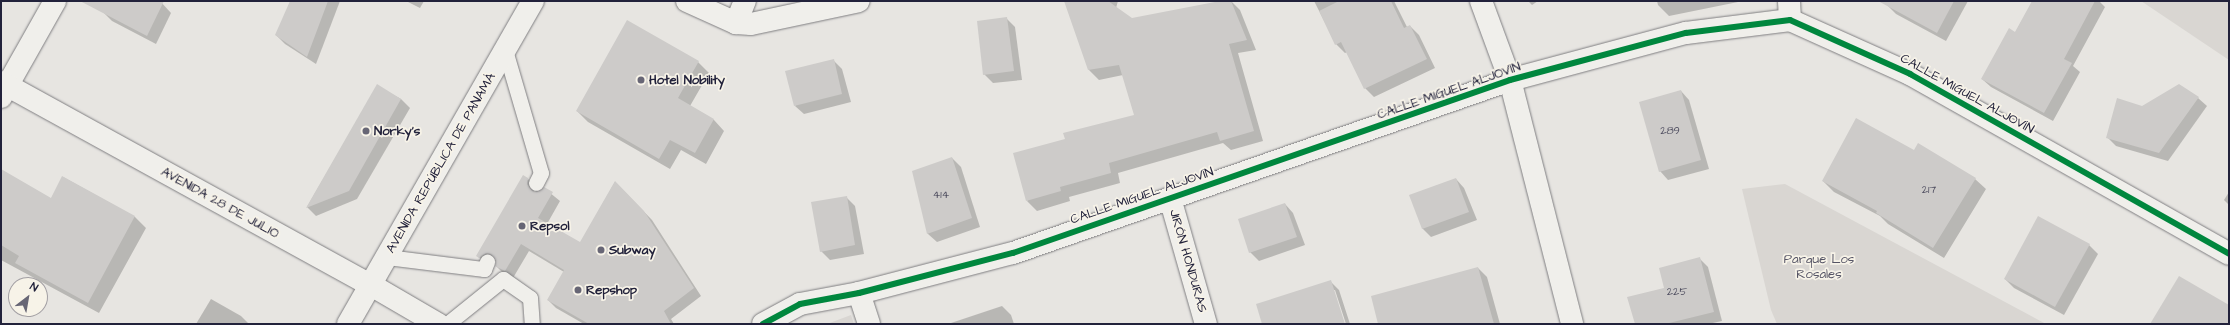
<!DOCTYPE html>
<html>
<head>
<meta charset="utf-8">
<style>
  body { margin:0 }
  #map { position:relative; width:2230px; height:325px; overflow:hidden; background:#e7e5e1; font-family:"Architects Daughter",sans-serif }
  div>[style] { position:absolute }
  .green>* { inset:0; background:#d9d6d2 }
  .shadow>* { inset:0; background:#0003 }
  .building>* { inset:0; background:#cdcbc9 }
  .roads { filter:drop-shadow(0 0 1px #7f7e81) drop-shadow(0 0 1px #7f7e81) }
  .service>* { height:15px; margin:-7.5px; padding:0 7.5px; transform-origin:7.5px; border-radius:7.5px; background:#f0efeb }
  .minor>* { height:22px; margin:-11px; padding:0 11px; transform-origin:11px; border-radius:11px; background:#f0efeb }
  .secondary>* { height:22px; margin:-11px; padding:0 11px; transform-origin:11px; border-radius:11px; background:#f0efeb }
  .primary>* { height:22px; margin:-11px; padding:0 11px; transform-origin:11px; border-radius:11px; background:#f0efeb }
  .cycleway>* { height:6px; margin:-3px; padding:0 3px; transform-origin:3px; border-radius:3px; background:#00873e }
  .dots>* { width:11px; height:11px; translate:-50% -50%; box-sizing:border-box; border:2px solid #f7f3e8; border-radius:50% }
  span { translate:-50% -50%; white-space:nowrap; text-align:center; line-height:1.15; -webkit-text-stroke:3.5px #f7f3e8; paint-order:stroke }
  .number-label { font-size:11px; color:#4d4c5e }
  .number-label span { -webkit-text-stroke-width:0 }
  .poi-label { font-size:13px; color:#22223b; font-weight:700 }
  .left { translate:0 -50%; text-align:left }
  .street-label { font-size:13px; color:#22223b }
  .park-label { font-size:13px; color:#555465 }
  .frame { position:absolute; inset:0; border:2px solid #22223b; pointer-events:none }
  .north { position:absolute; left:8px; top:277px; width:40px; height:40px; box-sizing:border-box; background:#f7f3e8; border:1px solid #a29fa3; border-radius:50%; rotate:31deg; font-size:11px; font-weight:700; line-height:16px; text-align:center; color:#22223b }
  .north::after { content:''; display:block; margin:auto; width:14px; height:18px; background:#676675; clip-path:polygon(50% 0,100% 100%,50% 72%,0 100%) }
</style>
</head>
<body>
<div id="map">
  <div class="green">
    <i style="clip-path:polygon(2141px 1px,2229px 1px,2229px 60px)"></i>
    <i style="clip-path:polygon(1785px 184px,2046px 324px,1777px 324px,1771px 310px,1742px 189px)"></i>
    <i style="clip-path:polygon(851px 315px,854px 324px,827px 324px)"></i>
  </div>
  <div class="shadow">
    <i style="clip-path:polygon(109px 1px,160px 1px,171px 13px,156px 44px,112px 21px,103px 12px)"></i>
    <i style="clip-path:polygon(291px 1px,340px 1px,316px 64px,285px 44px,276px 35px)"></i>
    <i style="clip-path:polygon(406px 1px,424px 1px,420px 8px)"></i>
    <i style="clip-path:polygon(1069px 1px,1118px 1px,1116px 8px,1132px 19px,1231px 1px,1240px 10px,1256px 50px,1238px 53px,1263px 141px,1231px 150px,1223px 143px,1118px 173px,1120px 183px,1069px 197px,1070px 201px,1037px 211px,1027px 201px,1066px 140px,1135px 116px,1123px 75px,1099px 80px,1089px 70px)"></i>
    <i style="clip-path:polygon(1314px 1px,1394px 1px,1407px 27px,1410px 26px,1419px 35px,1435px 68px,1374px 97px,1365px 88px,1347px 52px,1345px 53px,1336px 44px)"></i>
    <i style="clip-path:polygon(1528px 1px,1538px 1px,1532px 5px)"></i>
    <i style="clip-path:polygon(1657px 1px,1743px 1px,1669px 16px,1658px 5px)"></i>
    <i style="clip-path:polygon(1889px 1px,1968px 1px,1946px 41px,1896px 14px,1887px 5px)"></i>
    <i style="clip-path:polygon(2033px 1px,2099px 1px,2105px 7px,2073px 66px,2080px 72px,2053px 121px,1991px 87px,1982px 79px,2015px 33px)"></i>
    <i style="clip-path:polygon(1006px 18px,1015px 27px,1022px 80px,993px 83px,984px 74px)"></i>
    <i style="clip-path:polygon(833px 60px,842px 69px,851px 102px,804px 114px,795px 106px)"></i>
    <i style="clip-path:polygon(698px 62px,709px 73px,690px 106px,714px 120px,724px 131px,706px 164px,681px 150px,670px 169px,588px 122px,577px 111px)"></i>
    <i style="clip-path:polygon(377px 86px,401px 99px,410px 108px,357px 199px,316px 216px,307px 207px)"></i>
    <i style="clip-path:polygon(1681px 91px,1689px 100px,1709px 169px,1668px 180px,1660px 171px)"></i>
    <i style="clip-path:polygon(2198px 98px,2207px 106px,2168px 161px,2116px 146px,2107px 137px,2142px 107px)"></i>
    <i style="clip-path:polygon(1914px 151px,1975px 179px,1986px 189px,1944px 258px,1888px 224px,1880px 216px,1834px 192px,1823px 181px)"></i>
    <i style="clip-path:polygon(952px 158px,961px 167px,980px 227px,937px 242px,928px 234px,914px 172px)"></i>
    <i style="clip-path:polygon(1px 170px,51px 199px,63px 177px,135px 217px,146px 228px,99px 313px,1px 260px)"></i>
    <i style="clip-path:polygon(528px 179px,536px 187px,534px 192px,544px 188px,560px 201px,547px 224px,580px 244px,615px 182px,652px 220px,701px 296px,671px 319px,674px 324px,584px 324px,556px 308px,548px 300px,564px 272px,529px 251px,513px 278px,504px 274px,496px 266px,497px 261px,485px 263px,477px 255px)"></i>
    <i style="clip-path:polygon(1456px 179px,1464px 188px,1477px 220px,1431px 237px,1422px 228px)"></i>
    <i style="clip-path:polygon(2229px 192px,2229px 205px,2224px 200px)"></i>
    <i style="clip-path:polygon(846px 197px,855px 206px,864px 254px,830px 260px,821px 251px)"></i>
    <i style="clip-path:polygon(1285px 204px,1293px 213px,1305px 245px,1259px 261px,1250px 252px)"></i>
    <i style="clip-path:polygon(2089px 245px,2098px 254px,2064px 315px,2014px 288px,2005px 279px)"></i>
    <i style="clip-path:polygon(1699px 258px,1708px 267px,1722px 321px,1708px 324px,1636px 324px,1665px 289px)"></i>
    <i style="clip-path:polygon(1478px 268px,1487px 277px,1500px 324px,1380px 324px)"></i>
    <i style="clip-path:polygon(1330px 281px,1339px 290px,1350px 324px,1346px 324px,1335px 290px,1333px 290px,1344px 324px,1263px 324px)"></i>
    <i style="clip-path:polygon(211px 299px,241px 316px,249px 324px,196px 324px)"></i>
    <i style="clip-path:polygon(1002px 306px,1011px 315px,1014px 324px,948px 324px)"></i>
  </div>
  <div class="building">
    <i style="clip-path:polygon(80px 1px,164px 1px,147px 36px)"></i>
    <i style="clip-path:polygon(290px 1px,328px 1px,307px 57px,275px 35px)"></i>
    <i style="clip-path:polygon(1064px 1px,1108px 1px,1132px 18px,1220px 1px,1231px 1px,1247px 40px,1229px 44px,1254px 131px,1220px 141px,1217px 132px,1109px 163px,1111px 173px,1060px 187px,1061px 191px,1026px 201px,1013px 153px,1065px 139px,1063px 133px,1134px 115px,1119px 65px,1088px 70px)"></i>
    <i style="clip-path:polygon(1339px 1px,1391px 1px,1404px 28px,1410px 25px,1427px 59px,1364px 89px,1341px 42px,1335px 45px,1319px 11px)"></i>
    <i style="clip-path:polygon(1878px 1px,1954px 1px,1937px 33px)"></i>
    <i style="clip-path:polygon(2032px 1px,2095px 1px,2064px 59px,2072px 63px,2044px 113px,1981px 79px,2009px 28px,2015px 32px)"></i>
    <i style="clip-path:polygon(1007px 17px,1014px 71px,983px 75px,977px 21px)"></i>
    <i style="clip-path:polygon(627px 20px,699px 61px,678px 98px,714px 119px,695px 153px,670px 140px,659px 159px,576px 111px)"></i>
    <i style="clip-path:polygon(834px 59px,842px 94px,794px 106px,785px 71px)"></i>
    <i style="clip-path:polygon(377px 84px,401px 99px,349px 191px,306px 208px)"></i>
    <i style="clip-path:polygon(2179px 84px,2199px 97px,2159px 153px,2106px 138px,2117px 98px,2142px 106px)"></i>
    <i style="clip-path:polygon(1681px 90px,1701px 160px,1659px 172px,1639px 102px)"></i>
    <i style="clip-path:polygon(1856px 118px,1914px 150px,1918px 143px,1976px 178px,1933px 248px,1876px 213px,1877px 211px,1822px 181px)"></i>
    <i style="clip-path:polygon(952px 157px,972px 218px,927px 234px,912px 171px)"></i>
    <i style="clip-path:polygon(1px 169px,51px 198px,62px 176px,135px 216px,88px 303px,15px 263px,19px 256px,1px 245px)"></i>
    <i style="clip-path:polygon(523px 175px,528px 178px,527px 184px,532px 191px,537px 192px,544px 187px,553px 192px,538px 218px,580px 242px,615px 181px,644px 211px,694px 288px,664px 311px,671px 324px,589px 324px,547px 300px,564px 270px,521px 244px,505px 271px,495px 266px,496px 261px,491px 254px,486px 253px,479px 258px,476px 256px)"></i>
    <i style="clip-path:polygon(1456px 178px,1469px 212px,1422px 229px,1409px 195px)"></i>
    <i style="clip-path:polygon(847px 196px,855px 245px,820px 252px,811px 202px)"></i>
    <i style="clip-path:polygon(1285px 203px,1297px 237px,1249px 253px,1238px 219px)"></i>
    <i style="clip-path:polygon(2038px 216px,2090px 244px,2055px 307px,2004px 279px)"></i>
    <i style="clip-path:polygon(1700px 257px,1714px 312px,1665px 324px,1635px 324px,1627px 297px,1664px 288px,1659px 268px)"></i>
    <i style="clip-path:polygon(1478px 267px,1494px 324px,1378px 324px,1371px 296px)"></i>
    <i style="clip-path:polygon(2179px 276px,2229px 305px,2229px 324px,2150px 324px)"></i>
    <i style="clip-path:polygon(1331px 280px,1345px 324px,1262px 324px,1256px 304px)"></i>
  </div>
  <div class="roads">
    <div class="service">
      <i style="left:505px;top:50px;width:128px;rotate:73.7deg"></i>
      <i style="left:541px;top:173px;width:11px;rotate:117deg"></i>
      <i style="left:387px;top:257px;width:98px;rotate:7.1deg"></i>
      <i style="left:484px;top:269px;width:8px;rotate:-67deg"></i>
      <i style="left:447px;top:324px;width:72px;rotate:-38.8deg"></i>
      <i style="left:503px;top:279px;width:33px;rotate:35deg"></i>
      <i style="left:530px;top:298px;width:26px;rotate:86deg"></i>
    </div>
    <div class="minor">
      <i style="left:687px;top:1px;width:54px;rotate:24.2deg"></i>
      <i style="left:736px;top:23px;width:15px;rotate:4deg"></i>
      <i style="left:751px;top:24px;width:110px;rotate:-12deg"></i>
      <i style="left:1481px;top:1px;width:84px;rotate:69.8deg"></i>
      <i style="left:1510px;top:80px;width:252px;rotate:75.7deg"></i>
      <i style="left:1789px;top:1px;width:19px;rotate:87deg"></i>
      <i style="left:736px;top:23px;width:24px;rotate:-68deg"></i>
      <i style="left:1px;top:97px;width:110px;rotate:-60.6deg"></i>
      <i style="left:1170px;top:198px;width:131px;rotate:74.1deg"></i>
      <i style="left:371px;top:285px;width:78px;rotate:30.2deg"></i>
      <i style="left:859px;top:293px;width:33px;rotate:72deg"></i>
      <i style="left:763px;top:324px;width:42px;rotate:-28.4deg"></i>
      <i style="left:800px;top:304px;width:60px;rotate:-10.6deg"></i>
      <i style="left:859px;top:293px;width:159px;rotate:-14.6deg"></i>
      <i style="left:1013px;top:253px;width:526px;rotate:-19.19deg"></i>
      <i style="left:1510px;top:80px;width:182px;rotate:-15deg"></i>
      <i style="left:1686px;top:33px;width:105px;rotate:-7.1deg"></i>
      <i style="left:1790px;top:20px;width:132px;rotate:24.2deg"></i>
      <i style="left:1910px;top:74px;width:366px;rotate:29.4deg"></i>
    </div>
    <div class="secondary">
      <i style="left:1px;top:82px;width:422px;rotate:28.8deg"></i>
    </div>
    <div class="primary">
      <i style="left:348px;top:324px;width:372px;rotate:-60.2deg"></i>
    </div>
  </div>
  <div class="cycleway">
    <i style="left:763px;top:324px;width:42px;rotate:-28.4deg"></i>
    <i style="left:800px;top:304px;width:60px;rotate:-10.6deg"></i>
    <i style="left:859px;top:293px;width:159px;rotate:-14.6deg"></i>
    <i style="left:1013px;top:253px;width:526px;rotate:-19.19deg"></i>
    <i style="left:1510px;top:80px;width:182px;rotate:-15deg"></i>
    <i style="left:1686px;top:33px;width:105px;rotate:-7.1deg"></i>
    <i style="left:1790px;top:20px;width:132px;rotate:24.2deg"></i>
    <i style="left:1910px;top:74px;width:366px;rotate:29.4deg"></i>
  </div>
  <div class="dots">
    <i style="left:641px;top:80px;background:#676675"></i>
    <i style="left:366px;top:131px;background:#676675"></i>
    <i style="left:522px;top:226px;background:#676675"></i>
    <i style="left:601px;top:250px;background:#676675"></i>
    <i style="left:578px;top:290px;background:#676675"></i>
  </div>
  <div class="number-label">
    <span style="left:1670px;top:131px">289</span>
    <span style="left:1929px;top:190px">217</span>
    <span style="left:941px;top:195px">414</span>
    <span style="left:1677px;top:292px">225</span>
  </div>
  <div class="poi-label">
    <span class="left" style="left:649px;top:80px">Hotel Nobility</span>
    <span class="left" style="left:374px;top:131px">Norky's</span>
    <span class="left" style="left:530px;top:226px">Repsol</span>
    <span class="left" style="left:609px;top:250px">Subway</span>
    <span class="left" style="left:586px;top:290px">Repshop</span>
  </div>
  <div class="street-label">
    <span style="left:1449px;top:91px;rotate:-19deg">CALLE MIGUEL ALJOVÍN</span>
    <span style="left:1967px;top:94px;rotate:29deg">CALLE MIGUEL ALJOVÍN</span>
    <span style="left:441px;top:163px;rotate:-60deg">AVENIDA REPÚBLICA DE PANAMÁ</span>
    <span style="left:1142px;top:196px;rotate:-19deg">CALLE MIGUEL ALJOVÍN</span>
    <span style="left:220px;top:203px;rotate:29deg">AVENIDA 28 DE JULIO</span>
    <span style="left:1188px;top:261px;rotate:74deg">JIRÓN HONDURAS</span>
  </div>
  <div class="park-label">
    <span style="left:1819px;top:267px">Parque Los<br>Rosales</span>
  </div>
  <div class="frame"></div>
  <div class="north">N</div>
</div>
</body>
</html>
